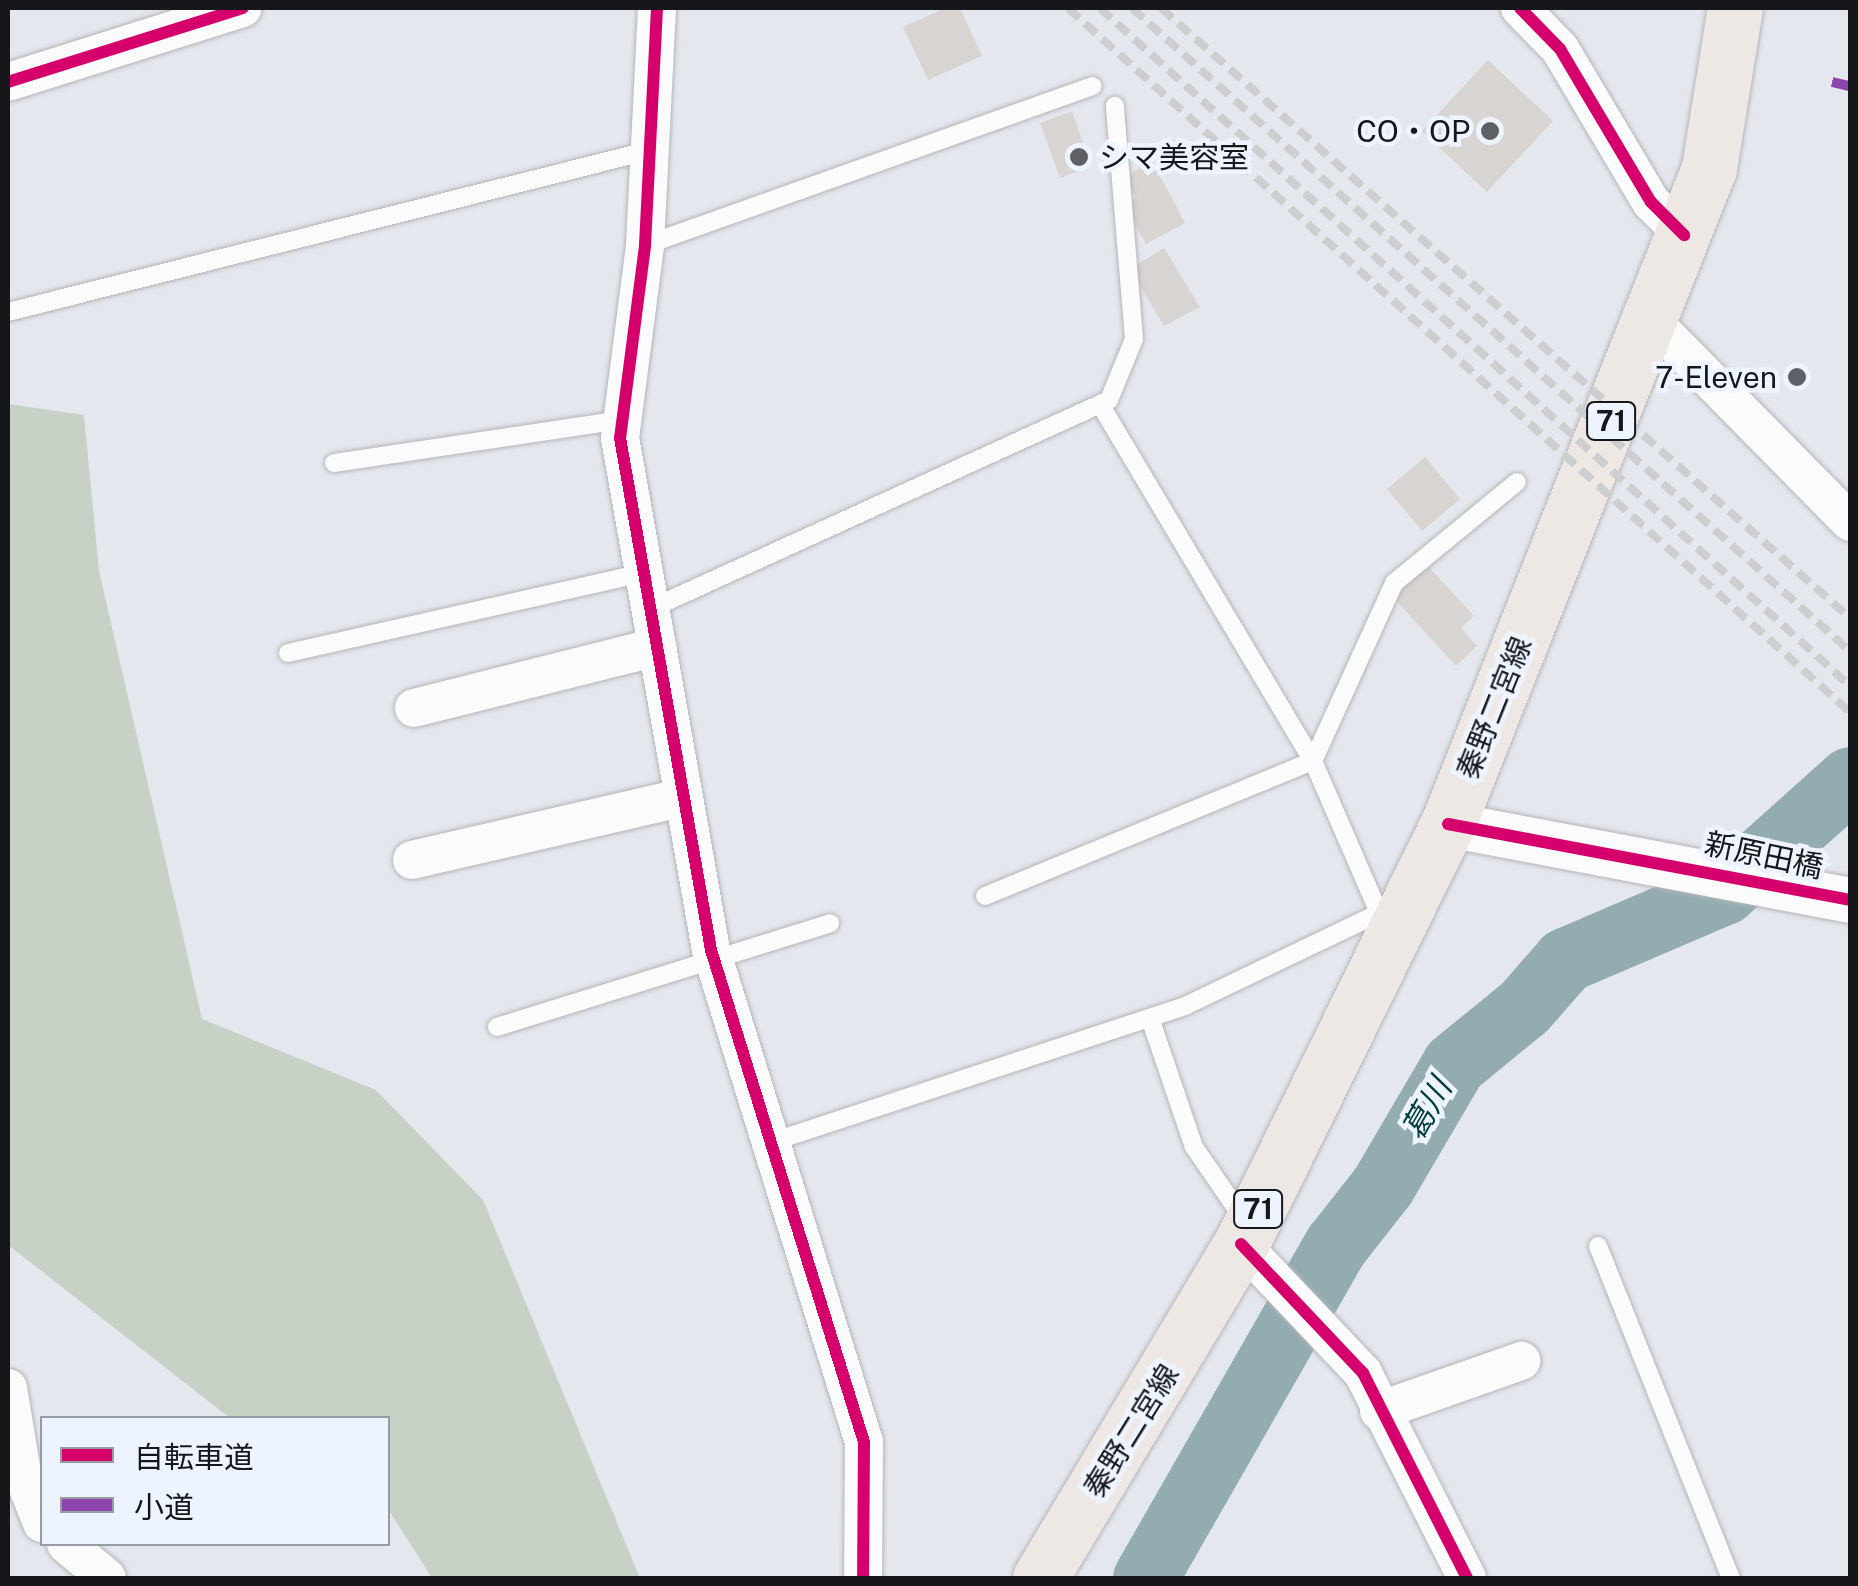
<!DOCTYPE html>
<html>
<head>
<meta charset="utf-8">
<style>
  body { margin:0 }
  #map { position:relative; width:1858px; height:1586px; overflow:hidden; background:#e5e7ee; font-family:"Public Sans","Noto Sans JP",sans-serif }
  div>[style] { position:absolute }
  .forest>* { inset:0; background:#c7d1c5 }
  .river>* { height:65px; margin:-32.5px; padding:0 32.5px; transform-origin:32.5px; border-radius:32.5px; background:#92acb0 }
  .building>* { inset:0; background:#d7d4d2 }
  .roads { filter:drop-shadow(0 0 2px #b4b6ba) drop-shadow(0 0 2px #b4b6ba) }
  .service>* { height:18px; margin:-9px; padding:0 9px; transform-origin:9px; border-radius:9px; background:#fbfbfc }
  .minor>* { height:38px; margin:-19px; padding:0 19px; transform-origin:19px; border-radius:19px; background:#fbfbfc }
  .tertiary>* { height:45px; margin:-22.5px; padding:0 22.5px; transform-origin:22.5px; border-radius:22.5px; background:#fbfbfc }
  .primary>* { height:55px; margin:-27.5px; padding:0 27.5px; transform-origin:27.5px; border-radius:27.5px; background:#eee8e5 }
  .rail>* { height:8px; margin-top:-4px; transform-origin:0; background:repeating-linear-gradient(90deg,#cccecf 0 15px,transparent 0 23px) }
  .quiet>* { height:10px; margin-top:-5px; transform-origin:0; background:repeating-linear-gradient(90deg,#8e44ad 0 20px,transparent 0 30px) }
  .cycleway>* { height:12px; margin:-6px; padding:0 6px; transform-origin:6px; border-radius:6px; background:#d6006c }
  .dots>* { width:28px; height:28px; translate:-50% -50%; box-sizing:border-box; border:5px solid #eef4ff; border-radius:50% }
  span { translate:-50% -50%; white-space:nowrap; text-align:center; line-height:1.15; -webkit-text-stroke:9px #eef4ff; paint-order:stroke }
  .shield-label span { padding:2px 8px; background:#eef4ff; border:2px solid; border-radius:8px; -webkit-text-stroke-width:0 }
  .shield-label { font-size:28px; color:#15171b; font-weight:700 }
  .poi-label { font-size:30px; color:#15171b }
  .right { translate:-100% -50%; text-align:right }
  .left { translate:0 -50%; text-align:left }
  .street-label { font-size:30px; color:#15171b }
  .water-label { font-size:32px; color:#003b3f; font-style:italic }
  .frame { position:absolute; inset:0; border:10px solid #15171b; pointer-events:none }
  .legend { position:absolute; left:40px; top:1416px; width:350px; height:130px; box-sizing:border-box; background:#eef4ff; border:2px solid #979ca4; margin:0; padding:12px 18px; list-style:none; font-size:30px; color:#15171b }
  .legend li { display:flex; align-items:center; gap:20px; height:50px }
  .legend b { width:50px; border:2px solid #979ca4 }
</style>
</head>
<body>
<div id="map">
  <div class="forest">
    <i style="clip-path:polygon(8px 404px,84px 415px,99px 571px,202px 1019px,376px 1090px,483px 1200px,640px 1578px,432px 1578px,388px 1509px,388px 1418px,230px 1418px,8px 1245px)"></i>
  </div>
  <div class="river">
    <i style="left:1145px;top:1578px;width:384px;rotate:-60.2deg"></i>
    <i style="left:1336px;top:1245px;width:76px;rotate:-51.9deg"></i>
    <i style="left:1383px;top:1185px;width:140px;rotate:-59.6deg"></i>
    <i style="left:1454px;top:1064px;width:90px;rotate:-39.2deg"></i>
    <i style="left:1524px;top:1007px;width:62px;rotate:-48.9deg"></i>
    <i style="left:1565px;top:960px;width:173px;rotate:-23.2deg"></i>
    <i style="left:1724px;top:892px;width:169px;rotate:-41.9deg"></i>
  </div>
  <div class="building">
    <i style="clip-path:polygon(945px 8px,960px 8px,982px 56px,928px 80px,903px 27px)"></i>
    <i style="clip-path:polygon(1488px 60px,1553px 121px,1487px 192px,1422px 131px)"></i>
    <i style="clip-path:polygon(1072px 111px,1091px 166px,1060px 178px,1040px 123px)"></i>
    <i style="clip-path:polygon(1152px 161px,1185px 223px,1146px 244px,1124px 204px,1136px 197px,1125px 177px)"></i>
    <i style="clip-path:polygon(1164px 248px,1200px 307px,1164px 326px,1130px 269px)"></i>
    <i style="clip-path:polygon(1425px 457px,1460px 499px,1422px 531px,1387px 489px)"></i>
    <i style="clip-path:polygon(1428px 566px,1474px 616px,1461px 628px,1477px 646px,1456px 666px,1394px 598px)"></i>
  </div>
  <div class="roads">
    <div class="service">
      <i style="left:646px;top:245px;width:474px;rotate:-19.6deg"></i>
      <i style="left:8px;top:312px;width:659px;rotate:-14.14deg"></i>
      <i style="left:1100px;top:404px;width:416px;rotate:59.2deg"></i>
      <i style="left:1313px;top:761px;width:166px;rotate:66.5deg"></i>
      <i style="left:334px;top:463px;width:291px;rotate:-8.5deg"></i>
      <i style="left:650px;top:609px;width:504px;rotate:-24.48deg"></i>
      <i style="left:1109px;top:400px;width:66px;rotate:-67.7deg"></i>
      <i style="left:1134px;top:339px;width:234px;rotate:-94.7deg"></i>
      <i style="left:288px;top:653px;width:364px;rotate:-12.7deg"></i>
      <i style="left:985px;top:896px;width:355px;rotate:-22.4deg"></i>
      <i style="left:1313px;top:761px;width:196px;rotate:-65.5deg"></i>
      <i style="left:1394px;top:583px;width:159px;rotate:-39.4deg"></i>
      <i style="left:1150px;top:1018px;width:136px;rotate:71.2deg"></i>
      <i style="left:1194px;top:1147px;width:86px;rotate:55.4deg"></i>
      <i style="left:497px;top:1027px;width:349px;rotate:-17.3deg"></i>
      <i style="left:772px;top:1142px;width:435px;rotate:-18.2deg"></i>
      <i style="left:1185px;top:1006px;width:215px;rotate:-25.6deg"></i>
      <i style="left:1379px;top:913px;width:14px;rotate:25deg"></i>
      <i style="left:1598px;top:1246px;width:358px;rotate:68.2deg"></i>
    </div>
    <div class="minor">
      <i style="left:657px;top:8px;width:238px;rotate:92.9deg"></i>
      <i style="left:645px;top:246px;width:194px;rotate:97.4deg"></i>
      <i style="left:620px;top:438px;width:520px;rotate:79.92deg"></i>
      <i style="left:711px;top:950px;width:515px;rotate:72.73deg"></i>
      <i style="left:864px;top:1442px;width:136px;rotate:90.4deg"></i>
      <i style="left:1520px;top:8px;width:57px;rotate:45.7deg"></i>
      <i style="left:1560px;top:49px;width:178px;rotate:59.3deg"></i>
      <i style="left:1651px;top:202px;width:47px;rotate:45deg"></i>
      <i style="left:8px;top:82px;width:246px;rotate:-17.5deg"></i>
      <i style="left:1653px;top:322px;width:281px;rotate:45.4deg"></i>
      <i style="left:414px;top:708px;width:251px;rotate:-14.1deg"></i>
      <i style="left:412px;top:860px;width:279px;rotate:-13deg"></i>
      <i style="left:1241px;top:1244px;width:178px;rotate:46.6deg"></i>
      <i style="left:1363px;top:1373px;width:230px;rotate:63.1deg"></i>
      <i style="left:8px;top:1388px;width:86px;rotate:80.6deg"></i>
      <i style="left:22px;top:1473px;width:54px;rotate:68.2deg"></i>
      <i style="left:1379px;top:1411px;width:151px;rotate:-19.4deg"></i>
      <i style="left:66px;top:1544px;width:53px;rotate:39.7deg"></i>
    </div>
    <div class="tertiary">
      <i style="left:1448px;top:824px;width:409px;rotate:10.7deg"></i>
    </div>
    <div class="primary">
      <i style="left:1040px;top:1578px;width:390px;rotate:-59deg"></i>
      <i style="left:1241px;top:1244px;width:468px;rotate:-63.8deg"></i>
      <i style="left:1448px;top:824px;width:706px;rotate:-68.3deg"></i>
      <i style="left:1709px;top:168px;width:162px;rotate:-80.8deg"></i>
    </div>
  </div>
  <div class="rail">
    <i style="left:1068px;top:8px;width:1052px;rotate:42deg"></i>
    <i style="left:1100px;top:8px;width:1011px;rotate:42.11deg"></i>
    <i style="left:1132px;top:8px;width:964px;rotate:41.85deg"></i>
    <i style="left:1161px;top:8px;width:920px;rotate:41.52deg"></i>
  </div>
  <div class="quiet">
    <i style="left:1832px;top:82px;width:18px;rotate:13deg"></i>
  </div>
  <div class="cycleway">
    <i style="left:657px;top:8px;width:238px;rotate:92.9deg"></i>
    <i style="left:645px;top:246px;width:194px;rotate:97.4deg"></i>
    <i style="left:620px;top:438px;width:520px;rotate:79.92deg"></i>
    <i style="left:711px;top:950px;width:515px;rotate:72.73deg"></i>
    <i style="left:864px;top:1442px;width:136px;rotate:90.4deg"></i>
    <i style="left:1520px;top:8px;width:57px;rotate:45.7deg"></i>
    <i style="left:1560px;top:49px;width:178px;rotate:59.3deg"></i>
    <i style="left:1651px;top:202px;width:47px;rotate:45deg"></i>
    <i style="left:8px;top:82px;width:246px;rotate:-17.5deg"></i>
    <i style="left:1448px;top:824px;width:409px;rotate:10.7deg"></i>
    <i style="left:1241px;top:1244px;width:178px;rotate:46.6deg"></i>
    <i style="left:1363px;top:1373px;width:230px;rotate:63.1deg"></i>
  </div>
  <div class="dots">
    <i style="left:1490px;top:131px;background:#5e6065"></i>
    <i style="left:1079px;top:157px;background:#5e6065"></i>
    <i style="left:1797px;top:377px;background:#5e6065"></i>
  </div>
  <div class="shield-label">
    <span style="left:1611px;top:421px">71</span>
    <span style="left:1258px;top:1209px">71</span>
  </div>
  <div class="poi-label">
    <span class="right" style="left:1470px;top:131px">CO・OP</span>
    <span class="left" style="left:1099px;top:157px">シマ美容室</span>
    <span class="right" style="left:1777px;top:377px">7-Eleven</span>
  </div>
  <div class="street-label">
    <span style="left:1494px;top:708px;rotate:-68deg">秦野二宮線</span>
    <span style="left:1764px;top:855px;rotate:12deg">新原田橋</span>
    <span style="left:1131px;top:1431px;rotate:-58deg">秦野二宮線</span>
  </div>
  <div class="water-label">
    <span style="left:1427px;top:1109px;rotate:-60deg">葛川</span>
  </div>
  <div class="frame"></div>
  <ul class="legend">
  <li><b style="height:12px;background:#d6006c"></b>自転車道</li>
  <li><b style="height:12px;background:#8e44ad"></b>小道</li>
  </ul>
</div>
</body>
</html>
